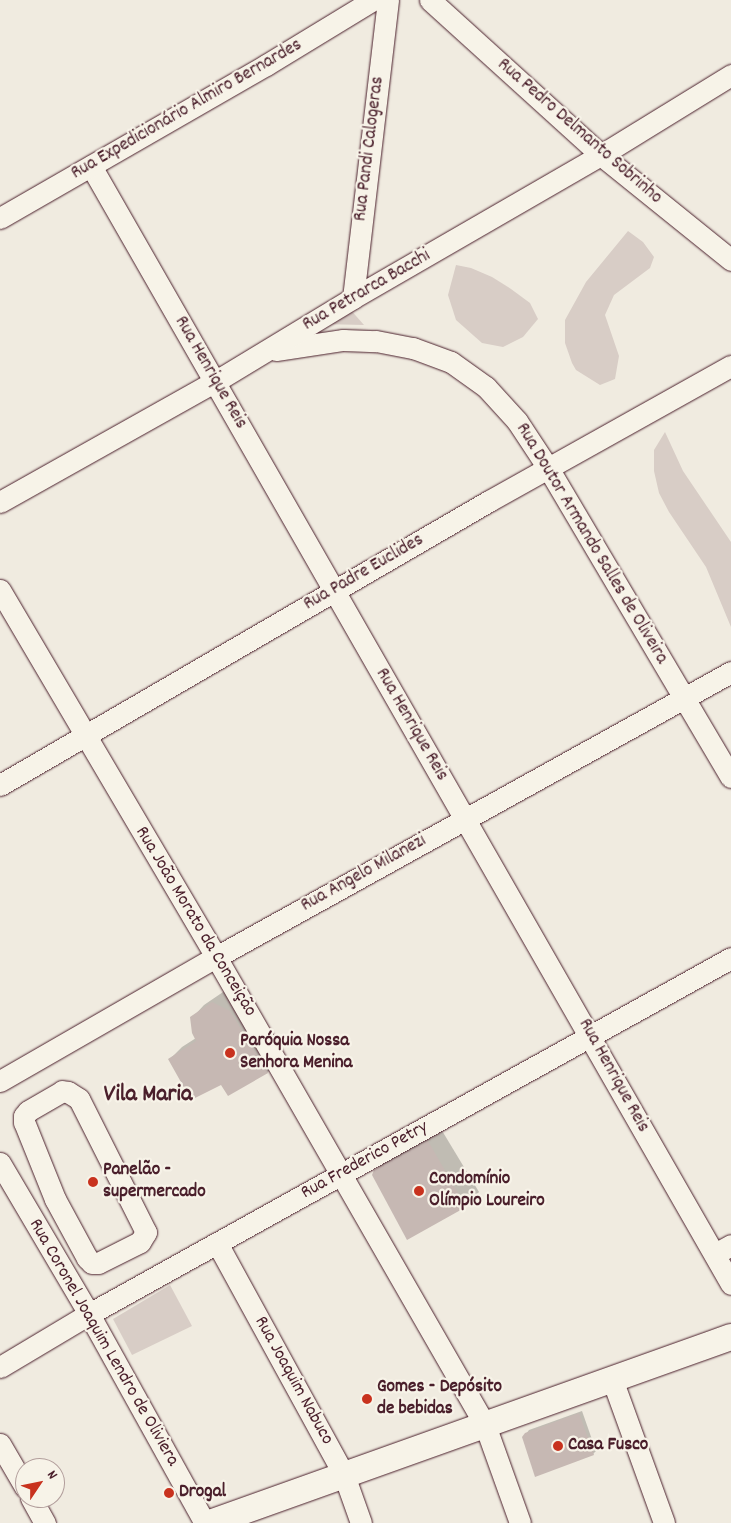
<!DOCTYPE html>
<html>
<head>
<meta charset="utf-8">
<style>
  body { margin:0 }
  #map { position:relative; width:731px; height:1523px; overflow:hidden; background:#f0ebe0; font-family:Dekko,sans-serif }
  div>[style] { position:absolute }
  .green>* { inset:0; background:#d8cdc6 }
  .shadow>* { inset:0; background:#0003 }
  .building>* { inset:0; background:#c6b8b3 }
  .roads { filter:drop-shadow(0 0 1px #4a1f2b) drop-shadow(0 0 1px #4a1f2b) }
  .minor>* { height:21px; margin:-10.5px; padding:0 10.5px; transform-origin:10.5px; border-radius:10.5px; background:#f7f3e8 }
  .major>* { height:26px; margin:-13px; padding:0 13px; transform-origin:13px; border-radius:13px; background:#f7f3e8 }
  .dots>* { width:14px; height:14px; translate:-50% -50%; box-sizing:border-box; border:2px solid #f7f3e8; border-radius:50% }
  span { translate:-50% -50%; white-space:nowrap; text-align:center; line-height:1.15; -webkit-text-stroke:4.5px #f7f3e8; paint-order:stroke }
  .street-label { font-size:19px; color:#4a1f2b }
  .poi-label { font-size:19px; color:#4a1f2b; font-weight:700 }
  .left { translate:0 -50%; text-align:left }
  .district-label { font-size:24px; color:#4a1f2b; font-weight:700 }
  .north { position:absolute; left:15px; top:1458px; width:50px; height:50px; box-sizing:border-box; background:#f7f3e8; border:1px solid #b29e9c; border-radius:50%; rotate:56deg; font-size:14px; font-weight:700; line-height:20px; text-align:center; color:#4a1f2b }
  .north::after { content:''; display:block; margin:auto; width:18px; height:22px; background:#c8321e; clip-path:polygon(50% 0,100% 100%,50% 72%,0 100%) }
</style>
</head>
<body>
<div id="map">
  <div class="green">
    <i style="clip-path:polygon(628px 231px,643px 242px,654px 257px,650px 268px,614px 295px,605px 315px,619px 356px,615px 379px,600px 385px,576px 370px,572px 363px,565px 343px,565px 320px,586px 282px)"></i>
    <i style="clip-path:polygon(456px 265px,471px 268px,492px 277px,511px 289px,530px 303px,538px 319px,523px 337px,503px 347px,482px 343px,456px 320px,448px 295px)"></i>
    <i style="clip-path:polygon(349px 308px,364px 325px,320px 324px)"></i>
    <i style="clip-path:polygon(665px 432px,683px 471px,731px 542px,731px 627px,706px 567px,669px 512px,659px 493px,654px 471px,654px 450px)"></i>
    <i style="clip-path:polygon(170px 1285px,192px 1326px,132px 1355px,113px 1319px)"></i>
  </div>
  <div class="shadow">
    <i style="clip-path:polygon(226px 990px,280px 1060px,268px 1072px,228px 1094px,222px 1083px,170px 1059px,182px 1047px,196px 1038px,192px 1018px,204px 1005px)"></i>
    <i style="clip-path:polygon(441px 1129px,479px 1192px,465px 1206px,375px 1171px,389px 1157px)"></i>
    <i style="clip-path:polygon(582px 1411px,596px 1451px,593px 1454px,526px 1434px,529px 1430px)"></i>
  </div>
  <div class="building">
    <i style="clip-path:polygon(212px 1002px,230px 1011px,268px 1073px,228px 1096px,221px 1085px,191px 1100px,168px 1059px,196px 1041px,192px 1033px,190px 1017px)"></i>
    <i style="clip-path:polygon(428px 1141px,466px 1207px,407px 1240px,372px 1175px,374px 1170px)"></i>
    <i style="clip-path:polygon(579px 1413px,594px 1455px,535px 1477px,522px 1437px,525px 1433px)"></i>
  </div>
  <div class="roads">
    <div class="minor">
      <i style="left:430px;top:0;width:231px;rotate:42.2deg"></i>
      <i style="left:601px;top:155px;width:167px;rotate:38.9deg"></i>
      <i style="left:91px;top:166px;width:1288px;rotate:60.21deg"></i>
      <i style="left:0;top:218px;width:307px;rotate:-29.9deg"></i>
      <i style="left:266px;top:65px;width:125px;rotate:-31.3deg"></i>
      <i style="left:353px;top:298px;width:300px;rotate:-83.3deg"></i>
      <i style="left:276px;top:350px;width:68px;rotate:-8.5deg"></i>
      <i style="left:343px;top:340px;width:33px;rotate:2deg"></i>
      <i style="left:376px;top:341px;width:38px;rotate:11deg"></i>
      <i style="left:413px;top:348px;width:40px;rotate:20.2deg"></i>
      <i style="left:451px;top:362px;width:43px;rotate:35.5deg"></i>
      <i style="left:486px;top:387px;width:46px;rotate:47.6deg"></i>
      <i style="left:517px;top:421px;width:56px;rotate:56.6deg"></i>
      <i style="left:548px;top:468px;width:359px;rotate:59.4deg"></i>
      <i style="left:0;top:502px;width:248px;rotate:-29.3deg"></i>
      <i style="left:216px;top:381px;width:160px;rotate:-31.2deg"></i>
      <i style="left:353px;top:298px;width:286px;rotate:-30deg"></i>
      <i style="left:601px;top:155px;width:153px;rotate:-31.6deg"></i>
      <i style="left:0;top:590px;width:426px;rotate:59.5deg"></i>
      <i style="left:216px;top:957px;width:540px;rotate:60.11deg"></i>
      <i style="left:485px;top:1425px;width:104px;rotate:70.3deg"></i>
      <i style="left:0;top:785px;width:565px;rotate:-30.15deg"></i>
      <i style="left:489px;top:501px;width:277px;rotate:-29.2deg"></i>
      <i style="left:0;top:1081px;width:249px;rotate:-29.9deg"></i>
      <i style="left:216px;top:957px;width:589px;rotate:-28.96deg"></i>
      <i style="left:62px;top:1091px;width:6px;rotate:9deg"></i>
      <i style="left:68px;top:1092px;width:13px;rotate:32deg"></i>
      <i style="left:79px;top:1099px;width:149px;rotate:63.3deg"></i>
      <i style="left:146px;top:1232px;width:12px;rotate:121deg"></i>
      <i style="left:140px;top:1242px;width:47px;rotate:153.4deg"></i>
      <i style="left:98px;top:1263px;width:6px;rotate:180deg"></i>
      <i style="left:92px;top:1263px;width:7px;rotate:-135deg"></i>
      <i style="left:87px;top:1258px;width:67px;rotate:-118.5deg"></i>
      <i style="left:55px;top:1199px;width:83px;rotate:-111.9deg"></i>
      <i style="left:24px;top:1122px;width:6px;rotate:-90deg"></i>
      <i style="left:24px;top:1116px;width:6px;rotate:-51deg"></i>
      <i style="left:28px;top:1111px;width:39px;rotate:-30deg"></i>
      <i style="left:0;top:1163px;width:175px;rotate:59.5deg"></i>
      <i style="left:89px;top:1314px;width:239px;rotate:61deg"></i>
      <i style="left:217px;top:1243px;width:264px;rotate:61.3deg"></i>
      <i style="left:344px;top:1475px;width:51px;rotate:70.5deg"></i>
      <i style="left:715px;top:1254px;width:18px;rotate:-29deg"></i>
      <i style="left:0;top:1367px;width:104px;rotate:-30.8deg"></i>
      <i style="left:89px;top:1314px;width:734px;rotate:-29.01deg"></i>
      <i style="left:612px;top:1379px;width:153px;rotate:70.1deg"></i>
      <i style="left:0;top:1444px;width:50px;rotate:59.8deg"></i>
      <i style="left:31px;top:1498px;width:29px;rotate:61deg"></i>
    </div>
    <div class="major">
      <i style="left:210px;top:1523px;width:553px;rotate:-19.65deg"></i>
    </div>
  </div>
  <div class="dots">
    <i style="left:230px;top:1053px;background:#c8321e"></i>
    <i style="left:93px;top:1182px;background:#c8321e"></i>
    <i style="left:419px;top:1191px;background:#c8321e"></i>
    <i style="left:367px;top:1399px;background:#c8321e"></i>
    <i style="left:558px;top:1446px;background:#c8321e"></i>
    <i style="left:169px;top:1493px;background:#c8321e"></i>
  </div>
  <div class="street-label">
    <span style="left:187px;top:110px;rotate:-30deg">Rua Expedicionário Almiro Bernardes</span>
    <span style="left:579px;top:132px;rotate:41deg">Rua Pedro Delmanto Sobrinho</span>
    <span style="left:370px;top:149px;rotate:-83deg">Rua Pandi Calogeras</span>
    <span style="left:367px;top:291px;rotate:-30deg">Rua Petrarca Bacchi</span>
    <span style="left:210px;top:373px;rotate:60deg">Rua Henrique Reis</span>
    <span style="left:591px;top:544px;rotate:59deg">Rua Doutor Armando Salles de Oliveira</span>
    <span style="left:364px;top:573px;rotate:-30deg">Rua Padre Euclides</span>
    <span style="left:411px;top:725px;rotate:60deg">Rua Henrique Reis</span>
    <span style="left:364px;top:874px;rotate:-29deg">Rua Angelo Milanezi</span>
    <span style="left:195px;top:922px;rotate:59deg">Rua João Morato da Conceição</span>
    <span style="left:613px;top:1076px;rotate:61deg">Rua Henrique Reis</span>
    <span style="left:365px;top:1161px;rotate:-29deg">Rua Frederico Petry</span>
    <span style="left:103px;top:1343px;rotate:60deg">Rua Coronel Joaquim Lendro de Oliviera</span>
    <span style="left:293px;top:1381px;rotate:61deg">Rua Joaquim Nabuco</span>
  </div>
  <div class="poi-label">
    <span class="left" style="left:240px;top:1053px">Paróquia Nossa<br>Senhora Menina</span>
    <span class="left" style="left:103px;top:1182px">Panelão -<br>supermercado</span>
    <span class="left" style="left:429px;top:1191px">Condomínio<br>Olímpio Loureiro</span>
    <span class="left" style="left:377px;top:1399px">Gomes - Depósito<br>de bebidas</span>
    <span class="left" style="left:568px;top:1446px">Casa Fusco</span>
    <span class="left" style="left:179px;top:1493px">Drogal</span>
  </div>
  <div class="district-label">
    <span style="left:148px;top:1096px">Vila Maria</span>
  </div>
  <div class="north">N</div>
</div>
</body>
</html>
